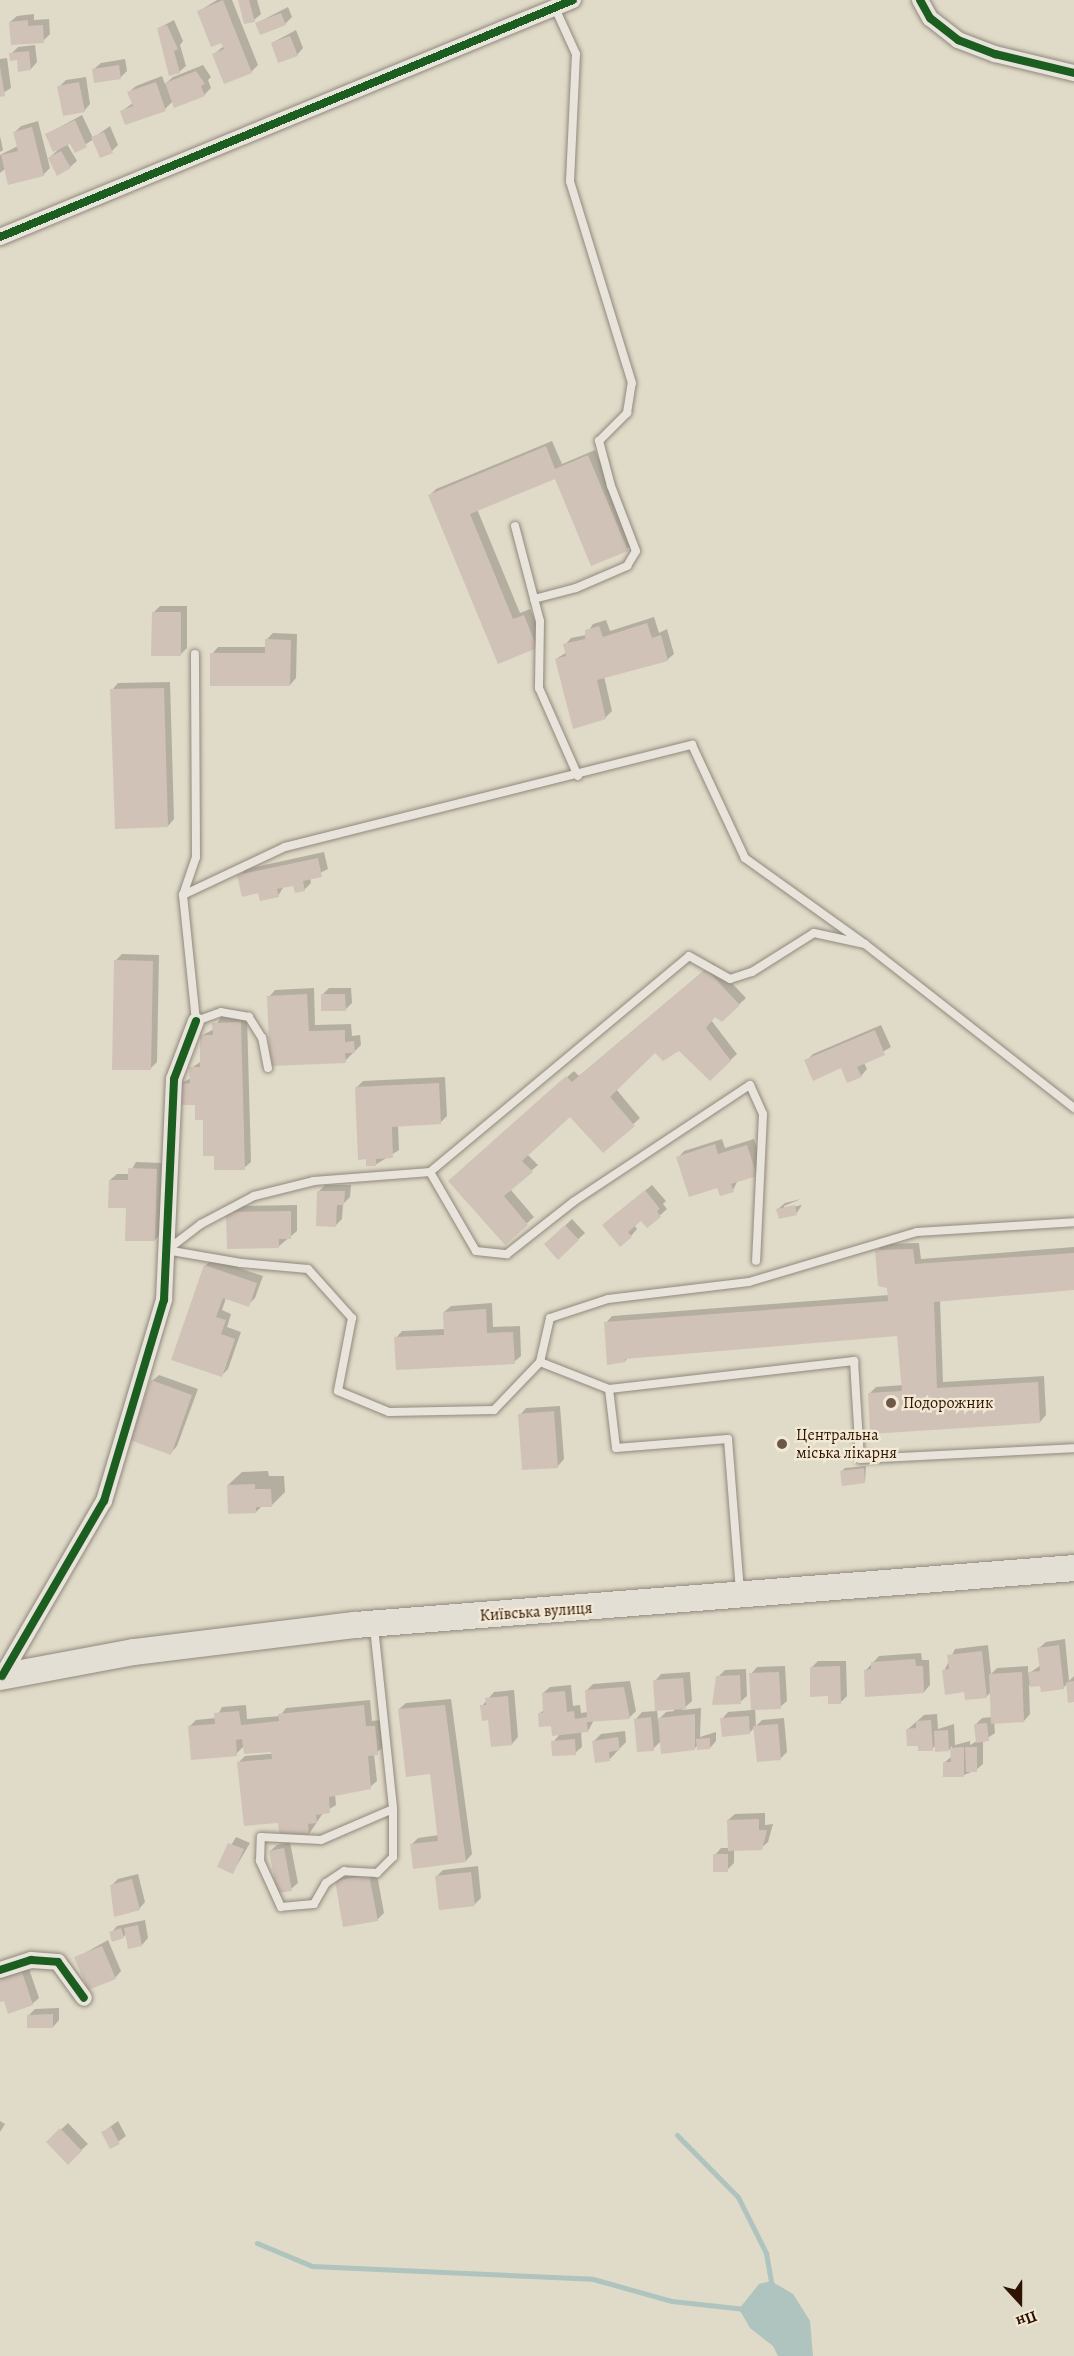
<!DOCTYPE html>
<html>
<head>
<meta charset="utf-8">
<style>
  body { margin:0 }
  #map { position:relative; width:1074px; height:2356px; overflow:hidden; background:#e0dac8; font-family:Alegreya,serif }
  div>[style] { position:absolute }
  .water>* { inset:0; background:#afc4be }
  .shadow>* { inset:0; background:#0003 }
  .stream>* { height:5px; margin:-2.5px; padding:0 2.5px; transform-origin:2.5px; border-radius:2.5px; background:#afc4be }
  .building>* { inset:0; background:#d1c2b7 }
  .roads { filter:drop-shadow(0 0 2px #90897d) drop-shadow(0 0 2px #90897d) }
  .lane>* { height:8px; margin:-4px; padding:0 4px; transform-origin:4px; border-radius:4px; background:#e8e4db }
  .street>* { height:16px; margin:-8px; padding:0 8px; transform-origin:8px; border-radius:8px; background:#e8e4db }
  .primary>* { height:26px; margin:-13px; padding:0 13px; transform-origin:13px; border-radius:13px; background:#e3dfd5 }
  .cycleway>* { height:8px; margin:-4px; padding:0 4px; transform-origin:4px; border-radius:4px; background:#1b5e20 }
  .dots>* { width:16px; height:16px; translate:-50% -50%; box-sizing:border-box; border:3px solid #f2ead5; border-radius:50% }
  span { translate:-50% -50%; white-space:nowrap; text-align:center; line-height:1.15; -webkit-text-stroke:4.5px #f2ead5; paint-order:stroke }
  .poi-label { font-size:16px; color:#2f1201 }
  .left { translate:0 -50%; text-align:left }
  .street-label { font-size:16px; color:#2f1201 }
  .north { position:absolute; left:990px; top:2272px; width:60px; height:60px; -webkit-text-stroke:4px #f2ead5; paint-order:stroke; rotate:159deg; font-size:16px; font-weight:700; line-height:24px; text-align:center; color:#2f1201 }
  .north::after { content:''; display:block; margin:auto; width:21px; height:27px; background:#2f1201; clip-path:polygon(50% 0,100% 100%,50% 72%,0 100%) }
</style>
</head>
<body>
<div id="map">
  <div class="water">
    <i style="clip-path:polygon(771px 2281px,793px 2294px,810px 2321px,813px 2356px,778px 2356px,773px 2346px,750px 2328px,739px 2309px,759px 2284px)"></i>
  </div>
  <div class="shadow">
    <i style="clip-path:polygon(217px 0,232px 0,258px 65px,251px 72px,214px 54px,224px 46px,199px 11px)"></i>
    <i style="clip-path:polygon(240px 0,257px 0,261px 14px,254px 20px)"></i>
    <i style="clip-path:polygon(288px 7px,292px 17px,285px 24px,257px 23px)"></i>
    <i style="clip-path:polygon(34px 14px,34px 20px,49px 19px,50px 34px,43px 41px,10px 22px,17px 16px)"></i>
    <i style="clip-path:polygon(174px 20px,183px 41px,180px 45px,186px 66px,179px 72px,159px 28px)"></i>
    <i style="clip-path:polygon(296px 30px,303px 48px,297px 55px,272px 43px)"></i>
    <i style="clip-path:polygon(35px 45px,37px 62px,31px 69px,11px 54px,18px 47px)"></i>
    <i style="clip-path:polygon(7px 58px,11px 88px,0 95px,0 59px)"></i>
    <i style="clip-path:polygon(125px 59px,127px 71px,120px 78px,94px 69px,101px 63px)"></i>
    <i style="clip-path:polygon(203px 65px,211px 77px,208px 80px,211px 88px,204px 95px,173px 101px,165px 109px,122px 111px,133px 103px,129px 92px,136px 86px,162px 76px,165px 84px,173px 77px)"></i>
    <i style="clip-path:polygon(86px 77px,90px 104px,84px 111px,59px 87px,66px 80px)"></i>
    <i style="clip-path:polygon(82px 115px,93px 138px,110px 126px,118px 145px,112px 151px,94px 139px,75px 151px,71px 142px,67px 144px,77px 161px,70px 167px,49px 158px,61px 147px,47px 134px)"></i>
    <i style="clip-path:polygon(38px 121px,50px 168px,43px 175px,6px 168px,0 173px,0 155px,18px 146px,15px 132px,21px 126px)"></i>
    <i style="clip-path:polygon(0 136px,3px 150px,0 152px)"></i>
    <i style="clip-path:polygon(552px 441px,562px 464px,595px 450px,634px 543px,627px 549px,556px 477px,477px 509px,520px 613px,530px 609px,543px 640px,499px 662px,429px 496px,436px 489px)"></i>
    <i style="clip-path:polygon(160px 606px,187px 606px,187px 648px,180px 655px,153px 613px)"></i>
    <i style="clip-path:polygon(654px 617px,659px 633px,667px 629px,674px 654px,667px 660px,604px 676px,612px 711px,605px 718px,556px 659px,567px 652px,565px 645px,571px 638px,586px 635px,593px 624px,606px 620px,610px 631px)"></i>
    <i style="clip-path:polygon(273px 633px,297px 634px,296px 678px,290px 685px,212px 654px,218px 647px,266px 647px,266px 640px)"></i>
    <i style="clip-path:polygon(170px 682px,174px 819px,168px 826px,112px 690px,118px 683px)"></i>
    <i style="clip-path:polygon(324px 852px,328px 869px,310px 878px,311px 883px,304px 890px,294px 884px,284px 886px,278px 896px,259px 891px,239px 876px,246px 869px)"></i>
    <i style="clip-path:polygon(122px 954px,159px 955px,157px 1062px,150px 1069px,115px 961px)"></i>
    <i style="clip-path:polygon(713px 963px,746px 998px,722px 1020px,715px 1016px,711px 1020px,737px 1054px,710px 1079px,680px 1049px,655px 1051px,616px 1089px,640px 1118px,604px 1151px,570px 1115px,527px 1154px,538px 1165px,510px 1189px,534px 1217px,505px 1243px,457px 1174px,574px 1071px,579px 1076px)"></i>
    <i style="clip-path:polygon(314px 988px,315px 1025px,351px 1024px,352px 1036px,360px 1035px,361px 1045px,345px 1061px,271px 1064px,269px 997px,275px 990px)"></i>
    <i style="clip-path:polygon(329px 988px,351px 988px,352px 1003px,345px 1010px,322px 995px)"></i>
    <i style="clip-path:polygon(247px 1016px,251px 1162px,244px 1168px,215px 1154px,204px 1118px,180px 1084px,191px 1078px,191px 1068px,202px 1061px,201px 1036px,214px 1029px,221px 1017px)"></i>
    <i style="clip-path:polygon(881px 1025px,891px 1047px,864px 1063px,867px 1069px,861px 1076px,842px 1066px,806px 1061px,813px 1054px)"></i>
    <i style="clip-path:polygon(445px 1077px,447px 1116px,440px 1123px,398px 1125px,399px 1150px,375px 1165px,356px 1088px,363px 1081px)"></i>
    <i style="clip-path:polygon(722px 1139px,725px 1148px,754px 1139px,763px 1168px,738px 1180px,733px 1190px,718px 1186px,678px 1158px,684px 1151px)"></i>
    <i style="clip-path:polygon(136px 1162px,163px 1163px,161px 1233px,155px 1240px,110px 1180px,117px 1174px,129px 1174px)"></i>
    <i style="clip-path:polygon(325px 1185px,351px 1185px,350px 1197px,343px 1204px,342px 1219px,336px 1225px,319px 1191px)"></i>
    <i style="clip-path:polygon(652px 1185px,666px 1201px,663px 1204px,667px 1209px,648px 1226px,642px 1219px,634px 1225px,637px 1229px,631px 1236px,611px 1218px)"></i>
    <i style="clip-path:polygon(801px 1199px,784px 1206px,784px 1209px,802px 1205px,796px 1214px,778px 1209px,785px 1203px)"></i>
    <i style="clip-path:polygon(297px 1205px,297px 1231px,278px 1247px,228px 1213px,234px 1206px)"></i>
    <i style="clip-path:polygon(572px 1219px,585px 1233px,558px 1258px,552px 1238px)"></i>
    <i style="clip-path:polygon(919px 1243px,921px 1259px,1074px 1247px,1074px 1289px,940px 1300px,943px 1382px,1044px 1376px,1046px 1415px,1040px 1422px,870px 1393px,876px 1387px,903px 1385px,899px 1334px,629px 1357px,625px 1361px,606px 1323px,612px 1316px,889px 1295px,877px 1251px,883px 1244px)"></i>
    <i style="clip-path:polygon(212px 1259px,263px 1276px,255px 1298px,248px 1305px,226px 1298px,222px 1310px,231px 1314px,227px 1327px,241px 1332px,228px 1369px,222px 1375px,205px 1266px)"></i>
    <i style="clip-path:polygon(492px 1303px,493px 1327px,520px 1326px,521px 1356px,514px 1362px,396px 1338px,402px 1331px,445px 1329px,444px 1312px,451px 1306px)"></i>
    <i style="clip-path:polygon(159px 1375px,198px 1389px,177px 1446px,171px 1453px,152px 1381px)"></i>
    <i style="clip-path:polygon(560px 1406px,564px 1459px,558px 1466px,520px 1415px,526px 1408px)"></i>
    <i style="clip-path:polygon(866px 1466px,865px 1482px,842px 1471px,845px 1468px)"></i>
    <i style="clip-path:polygon(268px 1471px,269px 1476px,284px 1476px,285px 1492px,271px 1506px,262px 1506px,256px 1512px,228px 1485px,242px 1472px)"></i>
    <i style="clip-path:polygon(1065px 1639px,1069px 1681px,1074px 1676px,1074px 1701px,1068px 1683px,1063px 1688px,1029px 1685px,1030px 1714px,1024px 1721px,994px 1722px,995px 1733px,983px 1741px,983px 1764px,976px 1770px,964px 1775px,944px 1763px,952px 1756px,952px 1746px,949px 1750px,936px 1745px,932px 1749px,920px 1744px,908px 1729px,924px 1715px,937px 1714px,938px 1729px,954px 1724px,955px 1745px,970px 1741px,970px 1745px,977px 1741px,975px 1725px,982px 1718px,992px 1717px,991px 1692px,986px 1697px,966px 1691px,944px 1671px,955px 1649px,988px 1645px,991px 1674px,997px 1668px,1028px 1666px,1028px 1674px,1041px 1665px,1039px 1648px,1046px 1642px)"></i>
    <i style="clip-path:polygon(921px 1653px,922px 1660px,929px 1660px,930px 1685px,924px 1692px,865px 1671px,879px 1656px)"></i>
    <i style="clip-path:polygon(818px 1661px,846px 1661px,847px 1696px,840px 1703px,830px 1695px,811px 1668px)"></i>
    <i style="clip-path:polygon(785px 1666px,787px 1701px,780px 1707px,755px 1708px,756px 1726px,762px 1720px,784px 1718px,787px 1752px,781px 1758px,755px 1727px,749px 1733px,722px 1719px,728px 1712px,752px 1710px,751px 1674px,757px 1667px)"></i>
    <i style="clip-path:polygon(746px 1669px,747px 1696px,740px 1702px,714px 1704px,718px 1677px,725px 1670px)"></i>
    <i style="clip-path:polygon(evenodd,690px 1672px,692px 1701px,682px 1710px,701px 1708px,700px 1737px,716px 1732px,716px 1741px,710px 1748px,698px 1745px,694px 1749px,661px 1741px,653px 1749px,636px 1719px,642px 1712px,657px 1711px,655px 1681px,661px 1674px,690px 1672px,674px 1709px,674px 1711px,666px 1712px,658px 1720px,657px 1710px,674px 1709px)"></i>
    <i style="clip-path:polygon(630px 1681px,636px 1711px,629px 1718px,594px 1720px,588px 1731px,581px 1731px,582px 1747px,575px 1753px,553px 1742px,561px 1733px,539px 1714px,545px 1709px,543px 1693px,550px 1687px,571px 1685px,573px 1706px,580px 1705px,581px 1713px,588px 1712px,587px 1690px,593px 1684px)"></i>
    <i style="clip-path:polygon(514px 1690px,518px 1737px,512px 1744px,482px 1706px,494px 1692px)"></i>
    <i style="clip-path:polygon(451px 1699px,472px 1854px,466px 1861px,411px 1845px,418px 1838px,439px 1835px,431px 1773px,399px 1709px,406px 1703px)"></i>
    <i style="clip-path:polygon(370px 1700px,372px 1721px,381px 1720px,384px 1747px,374px 1754px,377px 1781px,370px 1787px,335px 1794px,336px 1805px,323px 1813px,309px 1834px,279px 1821px,239px 1762px,245px 1756px,279px 1753px,244px 1746px,236px 1754px,189px 1727px,196px 1720px,216px 1718px,222px 1707px,246px 1705px,247px 1719px,280px 1716px,286px 1708px)"></i>
    <i style="clip-path:polygon(625px 1731px,626px 1742px,610px 1759px,594px 1741px,601px 1734px)"></i>
    <i style="clip-path:polygon(765px 1813px,765px 1825px,773px 1824px,768px 1842px,761px 1848px,734px 1850px,734px 1863px,727px 1870px,715px 1855px,721px 1848px,729px 1848px,728px 1820px,735px 1814px)"></i>
    <i style="clip-path:polygon(236px 1837px,250px 1843px,233px 1872px,219px 1866px)"></i>
    <i style="clip-path:polygon(290px 1842px,298px 1883px,291px 1889px,270px 1851px,277px 1845px)"></i>
    <i style="clip-path:polygon(478px 1866px,481px 1898px,475px 1904px,436px 1877px,443px 1870px)"></i>
    <i style="clip-path:polygon(376px 1869px,384px 1913px,377px 1920px,336px 1882px,343px 1875px)"></i>
    <i style="clip-path:polygon(138px 1874px,145px 1902px,139px 1909px,115px 1915px,112px 1885px,118px 1879px)"></i>
    <i style="clip-path:polygon(145px 1920px,148px 1938px,142px 1945px,126px 1934px,123px 1937px,111px 1933px,117px 1926px)"></i>
    <i style="clip-path:polygon(108px 1940px,121px 1971px,115px 1978px,76px 1958px)"></i>
    <i style="clip-path:polygon(28px 1966px,39px 1998px,32px 2004px,0 2000px,0 1976px)"></i>
    <i style="clip-path:polygon(59px 2008px,59px 2020px,53px 2027px,29px 2015px,35px 2009px)"></i>
    <i style="clip-path:polygon(0 2121px,5px 2124px,0 2132px)"></i>
    <i style="clip-path:polygon(118px 2121px,126px 2136px,111px 2147px,103px 2132px)"></i>
    <i style="clip-path:polygon(68px 2123px,88px 2144px,68px 2162px,48px 2142px)"></i>
  </div>
  <div class="stream">
    <i style="left:677px;top:2135px;width:87px;rotate:45.5deg"></i>
    <i style="left:738px;top:2197px;width:63px;rotate:63.4deg"></i>
    <i style="left:766px;top:2253px;width:36px;rotate:80deg"></i>
    <i style="left:257px;top:2243px;width:60px;rotate:22.7deg"></i>
    <i style="left:312px;top:2266px;width:281px;rotate:2.6deg"></i>
    <i style="left:593px;top:2279px;width:82px;rotate:15.6deg"></i>
    <i style="left:672px;top:2301px;width:73px;rotate:6.3deg"></i>
  </div>
  <div class="building">
    <i style="clip-path:polygon(223px 0,252px 73px,224px 84px,212px 54px,224px 49px,221px 43px,211px 47px,197px 11px)"></i>
    <i style="clip-path:polygon(238px 0,249px 0,255px 22px,244px 24px)"></i>
    <i style="clip-path:polygon(281px 13px,286px 25px,260px 35px,255px 23px)"></i>
    <i style="clip-path:polygon(28px 20px,28px 26px,43px 25px,44px 43px,11px 45px,9px 22px)"></i>
    <i style="clip-path:polygon(167px 25px,178px 49px,174px 51px,180px 73px,169px 76px,157px 28px)"></i>
    <i style="clip-path:polygon(290px 36px,298px 56px,278px 63px,271px 43px)"></i>
    <i style="clip-path:polygon(29px 51px,31px 70px,18px 72px,17px 60px,10px 61px,9px 53px)"></i>
    <i style="clip-path:polygon(119px 65px,121px 79px,94px 83px,92px 69px)"></i>
    <i style="clip-path:polygon(0 67px,5px 96px,0 97px)"></i>
    <i style="clip-path:polygon(196px 71px,205px 84px,201px 86px,205px 96px,174px 108px,165px 83px)"></i>
    <i style="clip-path:polygon(79px 82px,85px 112px,63px 116px,57px 86px)"></i>
    <i style="clip-path:polygon(156px 82px,166px 111px,125px 125px,120px 111px,133px 106px,127px 92px)"></i>
    <i style="clip-path:polygon(75px 120px,87px 147px,75px 153px,70px 144px,53px 152px,45px 134px)"></i>
    <i style="clip-path:polygon(32px 127px,44px 176px,8px 185px,1px 155px,18px 151px,13px 132px)"></i>
    <i style="clip-path:polygon(104px 132px,113px 153px,100px 158px,91px 137px)"></i>
    <i style="clip-path:polygon(61px 151px,71px 168px,57px 176px,48px 158px)"></i>
    <i style="clip-path:polygon(546px 446px,555px 469px,588px 455px,628px 551px,591px 566px,555px 479px,470px 514px,513px 619px,524px 615px,537px 648px,498px 664px,428px 495px)"></i>
    <i style="clip-path:polygon(152px 612px,181px 612px,181px 656px,151px 656px)"></i>
    <i style="clip-path:polygon(647px 623px,652px 638px,661px 635px,668px 661px,597px 680px,606px 719px,573px 729px,555px 659px,566px 656px,563px 644px,585px 639px,585px 630px,599px 626px,603px 637px)"></i>
    <i style="clip-path:polygon(265px 639px,291px 640px,290px 686px,210px 686px,210px 653px,265px 653px)"></i>
    <i style="clip-path:polygon(164px 688px,168px 827px,115px 829px,110px 689px)"></i>
    <i style="clip-path:polygon(318px 858px,322px 877px,303px 881px,305px 891px,295px 893px,293px 886px,277px 889px,279px 897px,260px 901px,258px 893px,242px 897px,237px 875px)"></i>
    <i style="clip-path:polygon(114px 960px,153px 961px,151px 1070px,112px 1070px)"></i>
    <i style="clip-path:polygon(706px 969px,740px 1005px,722px 1022px,715px 1017px,706px 1028px,731px 1061px,710px 1081px,679px 1051px,663px 1061px,655px 1053px,610px 1097px,635px 1126px,603px 1153px,570px 1117px,522px 1161px,533px 1172px,504px 1196px,528px 1225px,505px 1245px,448px 1181px,566px 1076px,572px 1082px)"></i>
    <i style="clip-path:polygon(307px 994px,309px 1031px,345px 1030px,345px 1042px,354px 1041px,355px 1053px,345px 1053px,346px 1063px,270px 1066px,267px 996px)"></i>
    <i style="clip-path:polygon(321px 994px,345px 994px,346px 1011px,321px 1011px)"></i>
    <i style="clip-path:polygon(241px 1022px,245px 1170px,214px 1170px,214px 1156px,203px 1156px,203px 1120px,195px 1120px,195px 1105px,178px 1105px,178px 1084px,190px 1083px,189px 1067px,200px 1067px,200px 1035px,213px 1035px,212px 1023px)"></i>
    <i style="clip-path:polygon(875px 1030px,885px 1055px,857px 1067px,862px 1077px,847px 1083px,841px 1068px,813px 1081px,804px 1060px)"></i>
    <i style="clip-path:polygon(439px 1083px,441px 1124px,392px 1127px,393px 1158px,376px 1159px,376px 1166px,366px 1166px,366px 1159px,358px 1160px,355px 1087px)"></i>
    <i style="clip-path:polygon(715px 1144px,718px 1154px,747px 1145px,757px 1176px,731px 1184px,734px 1192px,720px 1196px,717px 1188px,689px 1197px,676px 1157px)"></i>
    <i style="clip-path:polygon(128px 1168px,157px 1169px,155px 1241px,125px 1241px,126px 1208px,108px 1208px,109px 1180px,128px 1180px)"></i>
    <i style="clip-path:polygon(645px 1190px,660px 1209px,657px 1211px,661px 1217px,647px 1228px,641px 1221px,628px 1232px,632px 1237px,620px 1247px,602px 1225px)"></i>
    <i style="clip-path:polygon(317px 1191px,345px 1191px,344px 1205px,337px 1205px,336px 1227px,316px 1226px)"></i>
    <i style="clip-path:polygon(795px 1205px,797px 1215px,779px 1219px,776px 1209px)"></i>
    <i style="clip-path:polygon(291px 1211px,291px 1239px,279px 1239px,279px 1248px,227px 1249px,226px 1212px)"></i>
    <i style="clip-path:polygon(565px 1225px,579px 1240px,558px 1260px,544px 1244px)"></i>
    <i style="clip-path:polygon(913px 1249px,915px 1264px,1074px 1253px,1074px 1290px,934px 1302px,937px 1388px,1038px 1382px,1040px 1423px,870px 1434px,868px 1393px,902px 1391px,897px 1336px,625px 1359px,626px 1362px,607px 1365px,604px 1322px,888px 1301px,887px 1288px,878px 1286px,875px 1250px)"></i>
    <i style="clip-path:polygon(204px 1265px,257px 1283px,249px 1307px,223px 1298px,216px 1317px,226px 1320px,221px 1334px,235px 1339px,222px 1377px,171px 1360px)"></i>
    <i style="clip-path:polygon(486px 1309px,487px 1333px,513px 1332px,515px 1364px,396px 1370px,394px 1337px,444px 1335px,443px 1312px)"></i>
    <i style="clip-path:polygon(151px 1380px,192px 1395px,171px 1455px,130px 1440px)"></i>
    <i style="clip-path:polygon(554px 1411px,558px 1468px,522px 1470px,518px 1414px)"></i>
    <i style="clip-path:polygon(864px 1468px,865px 1483px,842px 1486px,840px 1471px)"></i>
    <i style="clip-path:polygon(255px 1484px,255px 1489px,271px 1489px,272px 1507px,256px 1507px,256px 1513px,228px 1514px,227px 1485px)"></i>
    <i style="clip-path:polygon(1059px 1645px,1064px 1689px,1041px 1692px,1040px 1686px,1030px 1687px,1028px 1672px,1040px 1671px,1037px 1648px)"></i>
    <i style="clip-path:polygon(982px 1651px,987px 1698px,965px 1700px,964px 1692px,945px 1695px,942px 1670px,949px 1669px,947px 1655px)"></i>
    <i style="clip-path:polygon(915px 1659px,916px 1666px,923px 1666px,924px 1693px,865px 1697px,864px 1670px,871px 1669px,871px 1662px)"></i>
    <i style="clip-path:polygon(840px 1666px,841px 1704px,828px 1704px,828px 1696px,810px 1697px,810px 1667px)"></i>
    <i style="clip-path:polygon(779px 1672px,781px 1709px,751px 1710px,749px 1673px)"></i>
    <i style="clip-path:polygon(1022px 1672px,1024px 1722px,991px 1724px,989px 1674px)"></i>
    <i style="clip-path:polygon(740px 1675px,741px 1704px,712px 1705px,716px 1676px)"></i>
    <i style="clip-path:polygon(683px 1678px,686px 1709px,655px 1711px,653px 1680px)"></i>
    <i style="clip-path:polygon(1074px 1681px,1074px 1702px,1068px 1703px,1066px 1682px)"></i>
    <i style="clip-path:polygon(624px 1687px,630px 1719px,587px 1722px,588px 1732px,552px 1736px,551px 1726px,539px 1727px,538px 1713px,543px 1713px,542px 1693px,565px 1691px,567px 1712px,574px 1711px,575px 1719px,587px 1717px,585px 1690px)"></i>
    <i style="clip-path:polygon(508px 1696px,512px 1745px,491px 1747px,488px 1720px,482px 1721px,480px 1705px,486px 1705px,485px 1698px)"></i>
    <i style="clip-path:polygon(364px 1705px,366px 1726px,375px 1726px,378px 1755px,368px 1756px,371px 1789px,329px 1797px,330px 1813px,316px 1815px,317px 1823px,308px 1824px,309px 1835px,280px 1838px,278px 1823px,244px 1826px,237px 1762px,272px 1759px,271px 1752px,244px 1754px,242px 1739px,236px 1740px,237px 1756px,191px 1760px,188px 1726px,215px 1724px,214px 1713px,239px 1711px,241px 1725px,279px 1721px,278px 1714px)"></i>
    <i style="clip-path:polygon(445px 1705px,466px 1862px,413px 1869px,410px 1844px,438px 1841px,430px 1774px,406px 1777px,398px 1709px)"></i>
    <i style="clip-path:polygon(695px 1714px,695px 1750px,661px 1754px,658px 1718px)"></i>
    <i style="clip-path:polygon(749px 1716px,750px 1734px,722px 1737px,720px 1718px)"></i>
    <i style="clip-path:polygon(651px 1717px,654px 1751px,637px 1752px,634px 1719px)"></i>
    <i style="clip-path:polygon(931px 1720px,933px 1751px,918px 1751px,918px 1746px,907px 1746px,906px 1729px,916px 1728px,916px 1721px)"></i>
    <i style="clip-path:polygon(987px 1723px,989px 1741px,976px 1743px,974px 1724px)"></i>
    <i style="clip-path:polygon(778px 1724px,781px 1760px,757px 1762px,753px 1726px)"></i>
    <i style="clip-path:polygon(948px 1730px,949px 1751px,935px 1752px,934px 1731px)"></i>
    <i style="clip-path:polygon(618px 1737px,620px 1750px,609px 1752px,610px 1761px,595px 1763px,592px 1741px)"></i>
    <i style="clip-path:polygon(710px 1738px,710px 1749px,697px 1750px,696px 1739px)"></i>
    <i style="clip-path:polygon(575px 1739px,576px 1755px,552px 1756px,551px 1741px)"></i>
    <i style="clip-path:polygon(964px 1747px,964px 1777px,943px 1777px,943px 1762px,951px 1762px,950px 1748px)"></i>
    <i style="clip-path:polygon(965px 1747px,977px 1747px,977px 1772px,966px 1772px)"></i>
    <i style="clip-path:polygon(759px 1819px,759px 1830px,767px 1830px,762px 1850px,728px 1851px,727px 1820px)"></i>
    <i style="clip-path:polygon(228px 1843px,244px 1849px,233px 1874px,217px 1867px)"></i>
    <i style="clip-path:polygon(284px 1848px,292px 1891px,277px 1893px,269px 1851px)"></i>
    <i style="clip-path:polygon(713px 1854px,728px 1854px,728px 1872px,713px 1872px)"></i>
    <i style="clip-path:polygon(471px 1872px,475px 1906px,439px 1910px,435px 1876px)"></i>
    <i style="clip-path:polygon(369px 1875px,378px 1921px,343px 1927px,335px 1881px)"></i>
    <i style="clip-path:polygon(132px 1879px,140px 1910px,114px 1917px,110px 1885px)"></i>
    <i style="clip-path:polygon(138px 1925px,142px 1946px,128px 1949px,124px 1928px)"></i>
    <i style="clip-path:polygon(121px 1928px,124px 1938px,112px 1942px,109px 1932px)"></i>
    <i style="clip-path:polygon(102px 1946px,116px 1979px,88px 1990px,74px 1957px)"></i>
    <i style="clip-path:polygon(22px 1972px,33px 2005px,8px 2014px,4px 2001px,0 2002px,0 1979px)"></i>
    <i style="clip-path:polygon(53px 2014px,53px 2028px,27px 2028px,27px 2015px)"></i>
    <i style="clip-path:polygon(111px 2127px,120px 2144px,110px 2149px,101px 2132px)"></i>
    <i style="clip-path:polygon(60px 2128px,82px 2151px,68px 2165px,46px 2142px)"></i>
  </div>
  <div class="roads">
    <div class="lane">
      <i style="left:515px;top:526px;width:98px;rotate:75.3deg"></i>
      <i style="left:540px;top:621px;width:67px;rotate:90.9deg"></i>
      <i style="left:539px;top:688px;width:96px;rotate:66.1deg"></i>
      <i style="left:534px;top:599px;width:43px;rotate:-14.7deg"></i>
      <i style="left:576px;top:588px;width:56px;rotate:-23.3deg"></i>
      <i style="left:627px;top:566px;width:17px;rotate:-59deg"></i>
      <i style="left:636px;top:551px;width:70px;rotate:-111deg"></i>
      <i style="left:611px;top:486px;width:47px;rotate:-104.9deg"></i>
      <i style="left:599px;top:441px;width:40px;rotate:-45deg"></i>
      <i style="left:627px;top:413px;width:30px;rotate:-81deg"></i>
      <i style="left:632px;top:383px;width:211px;rotate:-107.1deg"></i>
      <i style="left:570px;top:181px;width:127px;rotate:-87.3deg"></i>
      <i style="left:576px;top:54px;width:51px;rotate:-114.5deg"></i>
      <i style="left:183px;top:895px;width:40px;rotate:-71.1deg"></i>
      <i style="left:196px;top:857px;width:203px;rotate:-90.3deg"></i>
      <i style="left:268px;top:1068px;width:31px;rotate:-101deg"></i>
      <i style="left:262px;top:1038px;width:25px;rotate:-122deg"></i>
      <i style="left:249px;top:1017px;width:28px;rotate:-170deg"></i>
      <i style="left:221px;top:1012px;width:27px;rotate:160deg"></i>
      <i style="left:196px;top:1021px;width:127px;rotate:-95.9deg"></i>
      <i style="left:183px;top:895px;width:113px;rotate:-25.2deg"></i>
      <i style="left:285px;top:847px;width:420px;rotate:-14.1deg"></i>
      <i style="left:692px;top:745px;width:125px;rotate:64.9deg"></i>
      <i style="left:745px;top:858px;width:144px;rotate:35.7deg"></i>
      <i style="left:430px;top:1172px;width:91px;rotate:59.8deg"></i>
      <i style="left:476px;top:1251px;width:31px;rotate:6deg"></i>
      <i style="left:507px;top:1254px;width:84px;rotate:-38.2deg"></i>
      <i style="left:573px;top:1202px;width:212px;rotate:-33.5deg"></i>
      <i style="left:750px;top:1085px;width:32px;rotate:66deg"></i>
      <i style="left:763px;top:1114px;width:147px;rotate:92.7deg"></i>
      <i style="left:166px;top:1250px;width:76px;rotate:9.8deg"></i>
      <i style="left:241px;top:1263px;width:67px;rotate:5.1deg"></i>
      <i style="left:308px;top:1269px;width:66px;rotate:48.1deg"></i>
      <i style="left:352px;top:1318px;width:74px;rotate:100.9deg"></i>
      <i style="left:338px;top:1391px;width:55px;rotate:22.4deg"></i>
      <i style="left:389px;top:1412px;width:105px;rotate:-1.1deg"></i>
      <i style="left:494px;top:1410px;width:66px;rotate:-46.2deg"></i>
      <i style="left:540px;top:1362px;width:45px;rotate:-77.2deg"></i>
      <i style="left:550px;top:1318px;width:61px;rotate:-18.1deg"></i>
      <i style="left:608px;top:1299px;width:142px;rotate:-6.9deg"></i>
      <i style="left:749px;top:1282px;width:175px;rotate:-16.6deg"></i>
      <i style="left:917px;top:1232px;width:157px;rotate:-3.6deg"></i>
      <i style="left:167px;top:1250px;width:43px;rotate:-37.4deg"></i>
      <i style="left:201px;top:1224px;width:60px;rotate:-27.8deg"></i>
      <i style="left:254px;top:1196px;width:62px;rotate:-14deg"></i>
      <i style="left:314px;top:1181px;width:116px;rotate:-4.4deg"></i>
      <i style="left:430px;top:1172px;width:337px;rotate:-39.8deg"></i>
      <i style="left:689px;top:956px;width:47px;rotate:29.3deg"></i>
      <i style="left:730px;top:979px;width:23px;rotate:-18deg"></i>
      <i style="left:752px;top:972px;width:73px;rotate:-32.2deg"></i>
      <i style="left:814px;top:933px;width:52px;rotate:12.2deg"></i>
      <i style="left:865px;top:944px;width:266px;rotate:38.1deg"></i>
      <i style="left:540px;top:1362px;width:74px;rotate:21.4deg"></i>
      <i style="left:609px;top:1389px;width:247px;rotate:-6.5deg"></i>
      <i style="left:854px;top:1361px;width:98px;rotate:86.5deg"></i>
      <i style="left:860px;top:1459px;width:214px;rotate:-2.9deg"></i>
      <i style="left:609px;top:1389px;width:59px;rotate:83.2deg"></i>
      <i style="left:616px;top:1448px;width:112px;rotate:-4.6deg"></i>
      <i style="left:728px;top:1439px;width:152px;rotate:85.5deg"></i>
      <i style="left:374px;top:1627px;width:183px;rotate:84deg"></i>
      <i style="left:393px;top:1809px;width:48px;rotate:90deg"></i>
      <i style="left:393px;top:1857px;width:23px;rotate:135deg"></i>
      <i style="left:377px;top:1873px;width:33px;rotate:-177deg"></i>
      <i style="left:344px;top:1871px;width:22px;rotate:146deg"></i>
      <i style="left:326px;top:1883px;width:24px;rotate:120deg"></i>
      <i style="left:314px;top:1904px;width:33px;rotate:175deg"></i>
      <i style="left:281px;top:1907px;width:51px;rotate:-114.5deg"></i>
      <i style="left:260px;top:1861px;width:24px;rotate:-88deg"></i>
      <i style="left:261px;top:1837px;width:60px;rotate:2.9deg"></i>
      <i style="left:321px;top:1840px;width:78px;rotate:-23.3deg"></i>
    </div>
    <div class="street">
      <i style="left:920px;top:0;width:21px;rotate:61deg"></i>
      <i style="left:930px;top:18px;width:36px;rotate:38deg"></i>
      <i style="left:958px;top:40px;width:40px;rotate:21deg"></i>
      <i style="left:995px;top:54px;width:81px;rotate:13.5deg"></i>
      <i style="left:0;top:237px;width:620px;rotate:-22.47deg"></i>
      <i style="left:2px;top:1676px;width:203px;rotate:-59.8deg"></i>
      <i style="left:104px;top:1501px;width:210px;rotate:-73.4deg"></i>
      <i style="left:164px;top:1300px;width:221px;rotate:-87.4deg"></i>
      <i style="left:174px;top:1079px;width:62px;rotate:-69.2deg"></i>
      <i style="left:0;top:1970px;width:33px;rotate:-18deg"></i>
      <i style="left:31px;top:1960px;width:27px;rotate:4deg"></i>
      <i style="left:58px;top:1962px;width:44px;rotate:54.2deg"></i>
    </div>
    <div class="primary">
      <i style="left:0;top:1677px;width:136px;rotate:-10.6deg"></i>
      <i style="left:134px;top:1652px;width:223px;rotate:-7deg"></i>
      <i style="left:355px;top:1625px;width:721px;rotate:-4.53deg"></i>
    </div>
  </div>
  <div class="cycleway">
    <i style="left:920px;top:0;width:21px;rotate:61deg"></i>
    <i style="left:930px;top:18px;width:36px;rotate:38deg"></i>
    <i style="left:958px;top:40px;width:40px;rotate:21deg"></i>
    <i style="left:995px;top:54px;width:81px;rotate:13.5deg"></i>
    <i style="left:0;top:237px;width:620px;rotate:-22.47deg"></i>
    <i style="left:2px;top:1676px;width:203px;rotate:-59.8deg"></i>
    <i style="left:104px;top:1501px;width:210px;rotate:-73.4deg"></i>
    <i style="left:164px;top:1300px;width:221px;rotate:-87.4deg"></i>
    <i style="left:174px;top:1079px;width:62px;rotate:-69.2deg"></i>
    <i style="left:0;top:1970px;width:33px;rotate:-18deg"></i>
    <i style="left:31px;top:1960px;width:27px;rotate:4deg"></i>
    <i style="left:58px;top:1962px;width:44px;rotate:54.2deg"></i>
  </div>
  <div class="dots">
    <i style="left:891px;top:1403px;background:#6d5847"></i>
    <i style="left:782px;top:1444px;background:#6d5847"></i>
  </div>
  <div class="poi-label">
    <span class="left" style="left:903px;top:1403px">Подорожник</span>
    <span class="left" style="left:796px;top:1444px">Центральна<br>міська лікарня</span>
  </div>
  <div class="street-label">
    <span style="left:536px;top:1612px;rotate:-4deg">Київська вулиця</span>
  </div>
  <div class="north">Пн</div>
</div>
</body>
</html>
